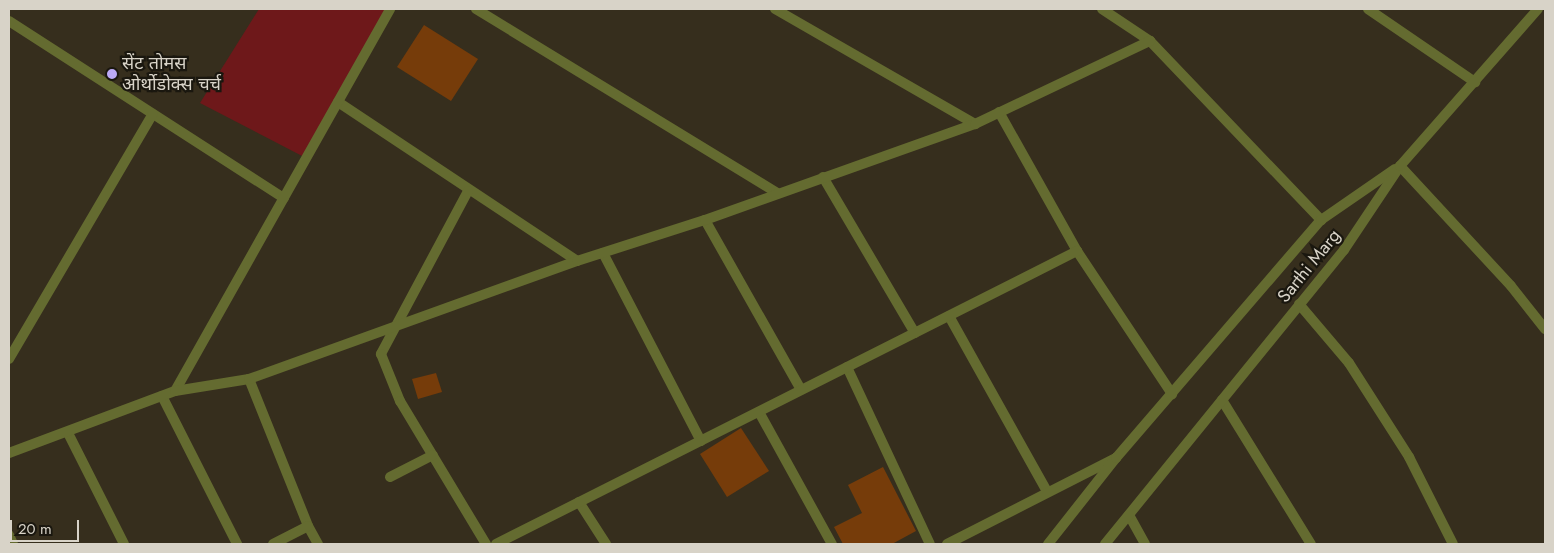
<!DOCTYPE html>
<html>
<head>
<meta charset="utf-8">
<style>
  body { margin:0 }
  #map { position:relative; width:1554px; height:553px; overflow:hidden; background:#362e1d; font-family:Jost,"Noto Sans Devanagari",sans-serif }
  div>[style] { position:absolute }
  .green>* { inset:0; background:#6e181a }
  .building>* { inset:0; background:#763c0a }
  .minor>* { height:10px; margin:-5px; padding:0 5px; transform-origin:5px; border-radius:5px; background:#646b30 }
  .tertiary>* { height:10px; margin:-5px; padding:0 5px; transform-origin:5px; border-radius:5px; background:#646b30 }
  .dots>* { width:14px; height:14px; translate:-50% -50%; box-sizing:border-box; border:2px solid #1a170f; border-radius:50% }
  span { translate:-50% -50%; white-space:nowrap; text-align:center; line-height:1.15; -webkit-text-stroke:4.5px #1a170f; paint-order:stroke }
  .poi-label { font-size:18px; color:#d8d3c8 }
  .left { translate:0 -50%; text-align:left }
  .street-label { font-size:18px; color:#d8d3c8 }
  .frame { position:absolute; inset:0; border:10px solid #d8d3c8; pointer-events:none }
  .scale { position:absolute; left:10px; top:520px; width:69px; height:22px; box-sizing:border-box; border:2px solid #d8d3c8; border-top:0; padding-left:6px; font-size:15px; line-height:18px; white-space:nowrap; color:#d8d3c8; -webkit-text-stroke:4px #1a170f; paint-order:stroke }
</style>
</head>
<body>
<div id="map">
  <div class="green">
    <i style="clip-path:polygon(259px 9px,390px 9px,306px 158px,200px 103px)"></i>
  </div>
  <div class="building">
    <i style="clip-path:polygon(424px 25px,478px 59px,451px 101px,397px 67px)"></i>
    <i style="clip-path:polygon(436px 373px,442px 392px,418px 399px,412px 379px)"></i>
    <i style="clip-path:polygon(741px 428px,769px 471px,727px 497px,700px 454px)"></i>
    <i style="clip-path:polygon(883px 467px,916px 531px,892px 544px,843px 544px,834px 527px,862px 513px,848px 485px)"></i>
  </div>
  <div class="minor">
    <i style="left:476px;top:9px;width:353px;rotate:31.4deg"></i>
    <i style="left:775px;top:9px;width:231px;rotate:29.9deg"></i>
    <i style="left:1102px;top:9px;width:58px;rotate:33.7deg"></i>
    <i style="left:1150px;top:41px;width:248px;rotate:46.3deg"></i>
    <i style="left:9px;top:21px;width:327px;rotate:32.8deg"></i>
    <i style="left:338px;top:102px;width:287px;rotate:33.6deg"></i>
    <i style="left:999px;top:112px;width:159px;rotate:60.7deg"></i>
    <i style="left:1077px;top:251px;width:172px;rotate:56.4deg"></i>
    <i style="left:1400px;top:166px;width:163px;rotate:47.2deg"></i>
    <i style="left:1511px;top:286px;width:55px;rotate:51.7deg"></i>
    <i style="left:823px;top:177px;width:181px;rotate:59.5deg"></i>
    <i style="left:468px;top:191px;width:185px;rotate:118.1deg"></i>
    <i style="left:381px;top:354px;width:51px;rotate:68deg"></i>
    <i style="left:400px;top:401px;width:167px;rotate:59deg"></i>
    <i style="left:705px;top:220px;width:195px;rotate:60.5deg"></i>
    <i style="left:603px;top:253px;width:212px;rotate:62.5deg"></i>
    <i style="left:1299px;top:304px;width:77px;rotate:49.7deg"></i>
    <i style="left:1349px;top:363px;width:112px;rotate:57.4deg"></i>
    <i style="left:1409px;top:457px;width:97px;rotate:63.2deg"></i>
    <i style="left:949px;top:316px;width:201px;rotate:60.8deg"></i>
    <i style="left:9px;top:359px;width:284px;rotate:-59.6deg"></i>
    <i style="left:847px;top:367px;width:195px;rotate:64.9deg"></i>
    <i style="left:249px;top:379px;width:158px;rotate:68.1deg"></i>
    <i style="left:308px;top:526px;width:21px;rotate:61deg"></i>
    <i style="left:175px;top:391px;width:438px;rotate:-60.6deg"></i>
    <i style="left:162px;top:396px;width:166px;rotate:63.1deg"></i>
    <i style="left:1222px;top:400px;width:169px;rotate:58.3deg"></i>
    <i style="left:759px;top:412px;width:151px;rotate:61.1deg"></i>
    <i style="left:68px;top:433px;width:124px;rotate:63.2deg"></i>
    <i style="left:9px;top:453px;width:177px;rotate:-20.5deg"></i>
    <i style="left:175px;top:391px;width:75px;rotate:-9.2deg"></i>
    <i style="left:249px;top:379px;width:349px;rotate:-19.8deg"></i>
    <i style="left:577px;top:261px;width:134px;rotate:-17.8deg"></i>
    <i style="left:705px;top:220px;width:287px;rotate:-19.6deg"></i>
    <i style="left:975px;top:124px;width:194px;rotate:-25.4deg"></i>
    <i style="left:390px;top:477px;width:48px;rotate:-27.1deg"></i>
    <i style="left:579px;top:502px;width:50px;rotate:57.3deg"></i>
    <i style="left:1129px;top:515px;width:33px;rotate:61deg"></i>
    <i style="left:9px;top:535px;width:10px;rotate:66deg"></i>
    <i style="left:273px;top:544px;width:39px;rotate:-27deg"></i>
    <i style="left:496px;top:544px;width:651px;rotate:-26.76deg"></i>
    <i style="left:947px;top:544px;width:190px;rotate:-27deg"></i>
  </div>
  <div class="tertiary">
    <i style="left:1368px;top:9px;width:130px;rotate:34.3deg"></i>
    <i style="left:1048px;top:544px;width:110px;rotate:-51.7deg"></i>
    <i style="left:1116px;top:458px;width:314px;rotate:-49.3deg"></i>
    <i style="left:1321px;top:220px;width:90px;rotate:-34.6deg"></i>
    <i style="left:1105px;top:544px;width:379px;rotate:-50.9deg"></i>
    <i style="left:1344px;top:250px;width:101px;rotate:-56.3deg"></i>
    <i style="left:1400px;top:166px;width:209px;rotate:-48.7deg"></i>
  </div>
  <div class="dots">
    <i style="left:112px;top:74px;background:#bcaaf6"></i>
  </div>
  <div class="poi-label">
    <span class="left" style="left:122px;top:74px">सेंट तोमस<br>ओर्थोडोक्स चर्च</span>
  </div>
  <div class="street-label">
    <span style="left:1309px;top:266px;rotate:-51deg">Sarthi Marg</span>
  </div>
  <div class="frame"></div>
  <div class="scale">20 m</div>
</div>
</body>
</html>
